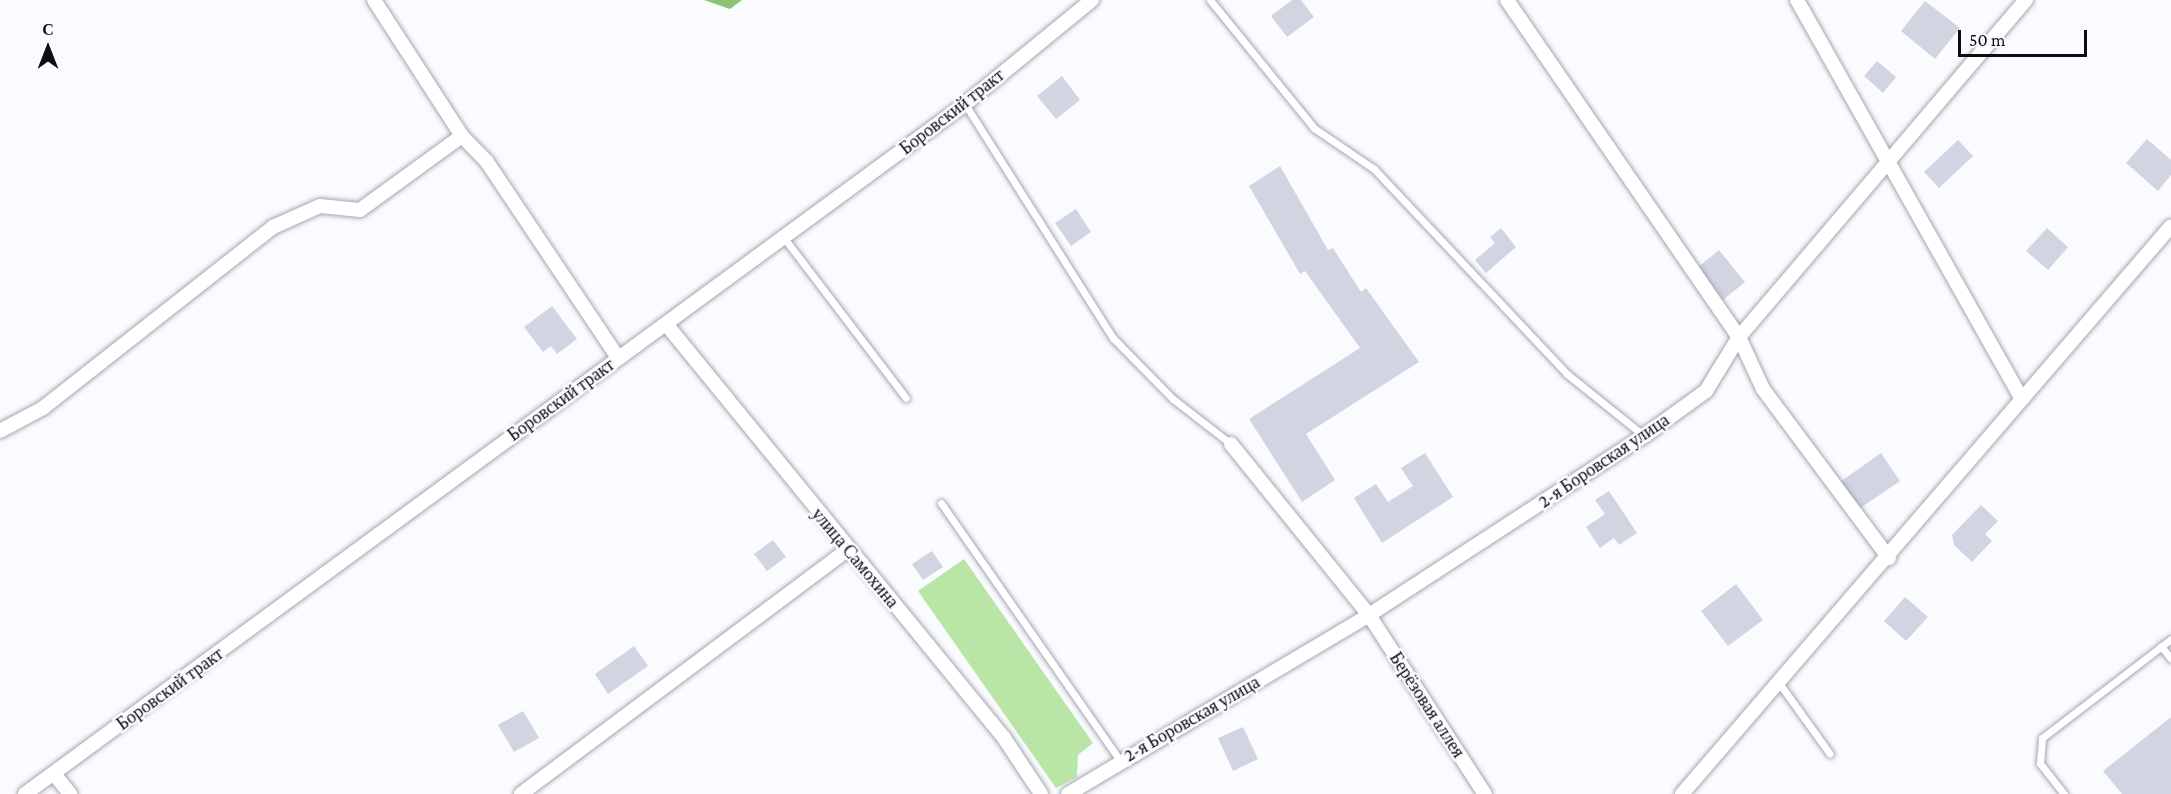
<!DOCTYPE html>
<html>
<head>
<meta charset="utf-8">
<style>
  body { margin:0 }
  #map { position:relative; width:2171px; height:794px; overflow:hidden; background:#fafbfe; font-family:"Crimson Pro",serif }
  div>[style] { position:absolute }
  .green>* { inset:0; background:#b9e6a7 }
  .water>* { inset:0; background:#8bc573 }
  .building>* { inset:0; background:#d3d4e2 }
  .roads { filter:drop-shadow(0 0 2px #a5a6b3) drop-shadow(0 0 2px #a5a6b3) }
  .service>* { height:7px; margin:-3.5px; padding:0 3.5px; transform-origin:3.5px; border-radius:3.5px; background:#fff }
  .minor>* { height:14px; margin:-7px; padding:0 7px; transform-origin:7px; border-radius:7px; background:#fff }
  span { translate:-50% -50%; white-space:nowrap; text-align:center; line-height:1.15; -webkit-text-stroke:5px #fafbfe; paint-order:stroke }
  .street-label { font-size:18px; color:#0c0c11 }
  .north { position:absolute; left:18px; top:18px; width:60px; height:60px; -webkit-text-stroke:4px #fafbfe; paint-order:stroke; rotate:0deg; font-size:16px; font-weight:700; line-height:24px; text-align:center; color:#0c0c11 }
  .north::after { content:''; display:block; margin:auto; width:21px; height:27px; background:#0c0c11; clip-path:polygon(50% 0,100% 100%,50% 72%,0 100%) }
  .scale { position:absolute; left:1958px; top:30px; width:129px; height:27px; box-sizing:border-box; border:3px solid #0c0c11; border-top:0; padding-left:8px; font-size:18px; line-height:21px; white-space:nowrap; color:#0c0c11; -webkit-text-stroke:4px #fafbfe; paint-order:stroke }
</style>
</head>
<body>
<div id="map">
  <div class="green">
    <i style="clip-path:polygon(964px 559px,1093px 743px,1078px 755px,1077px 777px,1056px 788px,918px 591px)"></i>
  </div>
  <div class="water">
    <i style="clip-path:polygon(704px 0,742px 0,730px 9px)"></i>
  </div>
  <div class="building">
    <i style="clip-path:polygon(1292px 0,1301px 0,1314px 17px,1287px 37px,1271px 16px)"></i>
    <i style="clip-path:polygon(1925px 1px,1960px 28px,1935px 59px,1901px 31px)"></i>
    <i style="clip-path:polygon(1877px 61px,1896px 77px,1883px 93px,1864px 76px)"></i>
    <i style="clip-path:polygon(1062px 76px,1080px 100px,1056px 119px,1037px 96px)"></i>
    <i style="clip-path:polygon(2147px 139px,2171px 160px,2171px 175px,2158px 191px,2126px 163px)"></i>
    <i style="clip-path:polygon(1958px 140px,1973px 156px,1939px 188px,1924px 172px)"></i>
    <i style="clip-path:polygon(1280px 166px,1328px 250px,1333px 248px,1361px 292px,1366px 288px,1419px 362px,1306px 434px,1335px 480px,1302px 502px,1249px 419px,1360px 348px,1305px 271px,1300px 274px,1249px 186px)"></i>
    <i style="clip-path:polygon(1076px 209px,1091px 232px,1071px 246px,1055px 223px)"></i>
    <i style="clip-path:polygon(1501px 228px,1516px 247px,1486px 273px,1475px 260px,1495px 243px,1490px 237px)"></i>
    <i style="clip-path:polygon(2047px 228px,2068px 247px,2048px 270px,2026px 251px)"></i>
    <i style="clip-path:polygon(1719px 250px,1745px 282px,1723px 300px,1697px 268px)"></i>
    <i style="clip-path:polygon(552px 306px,577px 339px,557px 354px,551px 346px,543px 352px,524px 327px)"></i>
    <i style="clip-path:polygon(1425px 453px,1453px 497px,1382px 543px,1354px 498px,1376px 484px,1388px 502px,1413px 486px,1401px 468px)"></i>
    <i style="clip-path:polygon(1881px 453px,1900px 481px,1859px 509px,1840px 482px)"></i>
    <i style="clip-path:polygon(1609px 491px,1637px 533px,1619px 545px,1614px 538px,1600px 548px,1586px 527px,1605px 514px,1595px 500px)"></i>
    <i style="clip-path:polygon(1981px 505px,1998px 521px,1985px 534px,1992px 541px,1972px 562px,1954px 545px,1952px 535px)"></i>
    <i style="clip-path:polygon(773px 540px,786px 557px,767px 571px,754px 554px)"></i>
    <i style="clip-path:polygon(932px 551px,943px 567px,923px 580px,912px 564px)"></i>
    <i style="clip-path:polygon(1736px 584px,1763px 620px,1728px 646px,1701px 611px)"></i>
    <i style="clip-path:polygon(1905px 597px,1928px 617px,1906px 641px,1884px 621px)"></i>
    <i style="clip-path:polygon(634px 646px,648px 666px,608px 694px,595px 674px)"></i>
    <i style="clip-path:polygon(523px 711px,539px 738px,514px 752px,498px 725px)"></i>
    <i style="clip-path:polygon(2171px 717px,2171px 794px,2122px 794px,2103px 771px)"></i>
    <i style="clip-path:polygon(1243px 727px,1258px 759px,1233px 771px,1218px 738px)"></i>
  </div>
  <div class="roads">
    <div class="service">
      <i style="left:1210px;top:0;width:165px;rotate:50.9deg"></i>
      <i style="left:1314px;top:128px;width:73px;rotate:34.3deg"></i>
      <i style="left:1374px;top:169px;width:282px;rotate:46.7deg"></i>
      <i style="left:1567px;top:374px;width:99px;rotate:38.8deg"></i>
      <i style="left:965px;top:104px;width:277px;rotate:57.7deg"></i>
      <i style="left:1113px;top:338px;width:86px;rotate:45.5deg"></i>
      <i style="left:1173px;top:399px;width:73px;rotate:37.8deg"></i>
      <i style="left:784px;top:238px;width:201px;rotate:52.7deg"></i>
      <i style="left:941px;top:503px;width:314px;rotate:55.2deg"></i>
      <i style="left:2161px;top:646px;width:16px;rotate:52deg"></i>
      <i style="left:1779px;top:683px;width:87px;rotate:54.3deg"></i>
      <i style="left:2064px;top:794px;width:39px;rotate:-128deg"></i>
      <i style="left:2040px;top:763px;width:25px;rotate:-85deg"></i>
      <i style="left:2042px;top:738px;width:163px;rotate:-37.5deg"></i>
    </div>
    <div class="minor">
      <i style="left:374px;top:0;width:162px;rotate:57.1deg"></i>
      <i style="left:462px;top:136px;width:36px;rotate:46deg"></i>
      <i style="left:487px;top:162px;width:236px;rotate:56.2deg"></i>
      <i style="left:1507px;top:0;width:409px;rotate:55.5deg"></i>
      <i style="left:1739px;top:337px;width:57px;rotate:65.2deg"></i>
      <i style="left:1763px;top:389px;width:211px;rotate:53.3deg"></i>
      <i style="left:1797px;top:0;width:458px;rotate:60.6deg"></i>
      <i style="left:666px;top:324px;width:534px;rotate:50.77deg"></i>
      <i style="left:1004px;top:738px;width:67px;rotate:56.5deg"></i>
      <i style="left:0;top:431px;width:49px;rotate:-28.1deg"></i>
      <i style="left:43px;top:408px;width:293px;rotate:-38.2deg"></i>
      <i style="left:273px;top:227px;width:51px;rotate:-24.1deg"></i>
      <i style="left:320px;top:206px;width:40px;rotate:5.7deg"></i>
      <i style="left:360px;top:210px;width:126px;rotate:-36deg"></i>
      <i style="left:1231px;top:444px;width:220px;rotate:51.1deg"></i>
      <i style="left:1369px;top:615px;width:213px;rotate:57.1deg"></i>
      <i style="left:54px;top:774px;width:26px;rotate:51deg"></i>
      <i style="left:25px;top:794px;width:1166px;rotate:-36.28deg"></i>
      <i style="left:965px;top:104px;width:164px;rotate:-39.3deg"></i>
      <i style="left:521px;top:794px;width:409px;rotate:-36.8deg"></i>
      <i style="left:1068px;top:794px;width:350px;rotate:-30.7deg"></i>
      <i style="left:1369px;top:615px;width:328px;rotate:-33.1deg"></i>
      <i style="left:1644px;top:436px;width:77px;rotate:-36deg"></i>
      <i style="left:1706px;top:391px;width:63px;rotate:-58.6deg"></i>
      <i style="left:1739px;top:337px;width:443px;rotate:-49.6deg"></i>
      <i style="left:1682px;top:794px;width:749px;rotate:-49.27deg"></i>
    </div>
  </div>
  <div class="street-label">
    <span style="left:952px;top:112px;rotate:-38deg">Боровский тракт</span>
    <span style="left:561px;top:400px;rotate:-36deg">Боровский тракт</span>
    <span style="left:1604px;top:461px;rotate:-34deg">2-я Боровская улица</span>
    <span style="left:855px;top:558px;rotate:50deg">улица Самохина</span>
    <span style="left:170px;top:689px;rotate:-36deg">Боровский тракт</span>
    <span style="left:1427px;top:705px;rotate:57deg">Берёзовая аллея</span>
    <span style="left:1192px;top:719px;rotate:-30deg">2-я Боровская улица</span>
  </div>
  <div class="north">С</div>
  <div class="scale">50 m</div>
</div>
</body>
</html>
